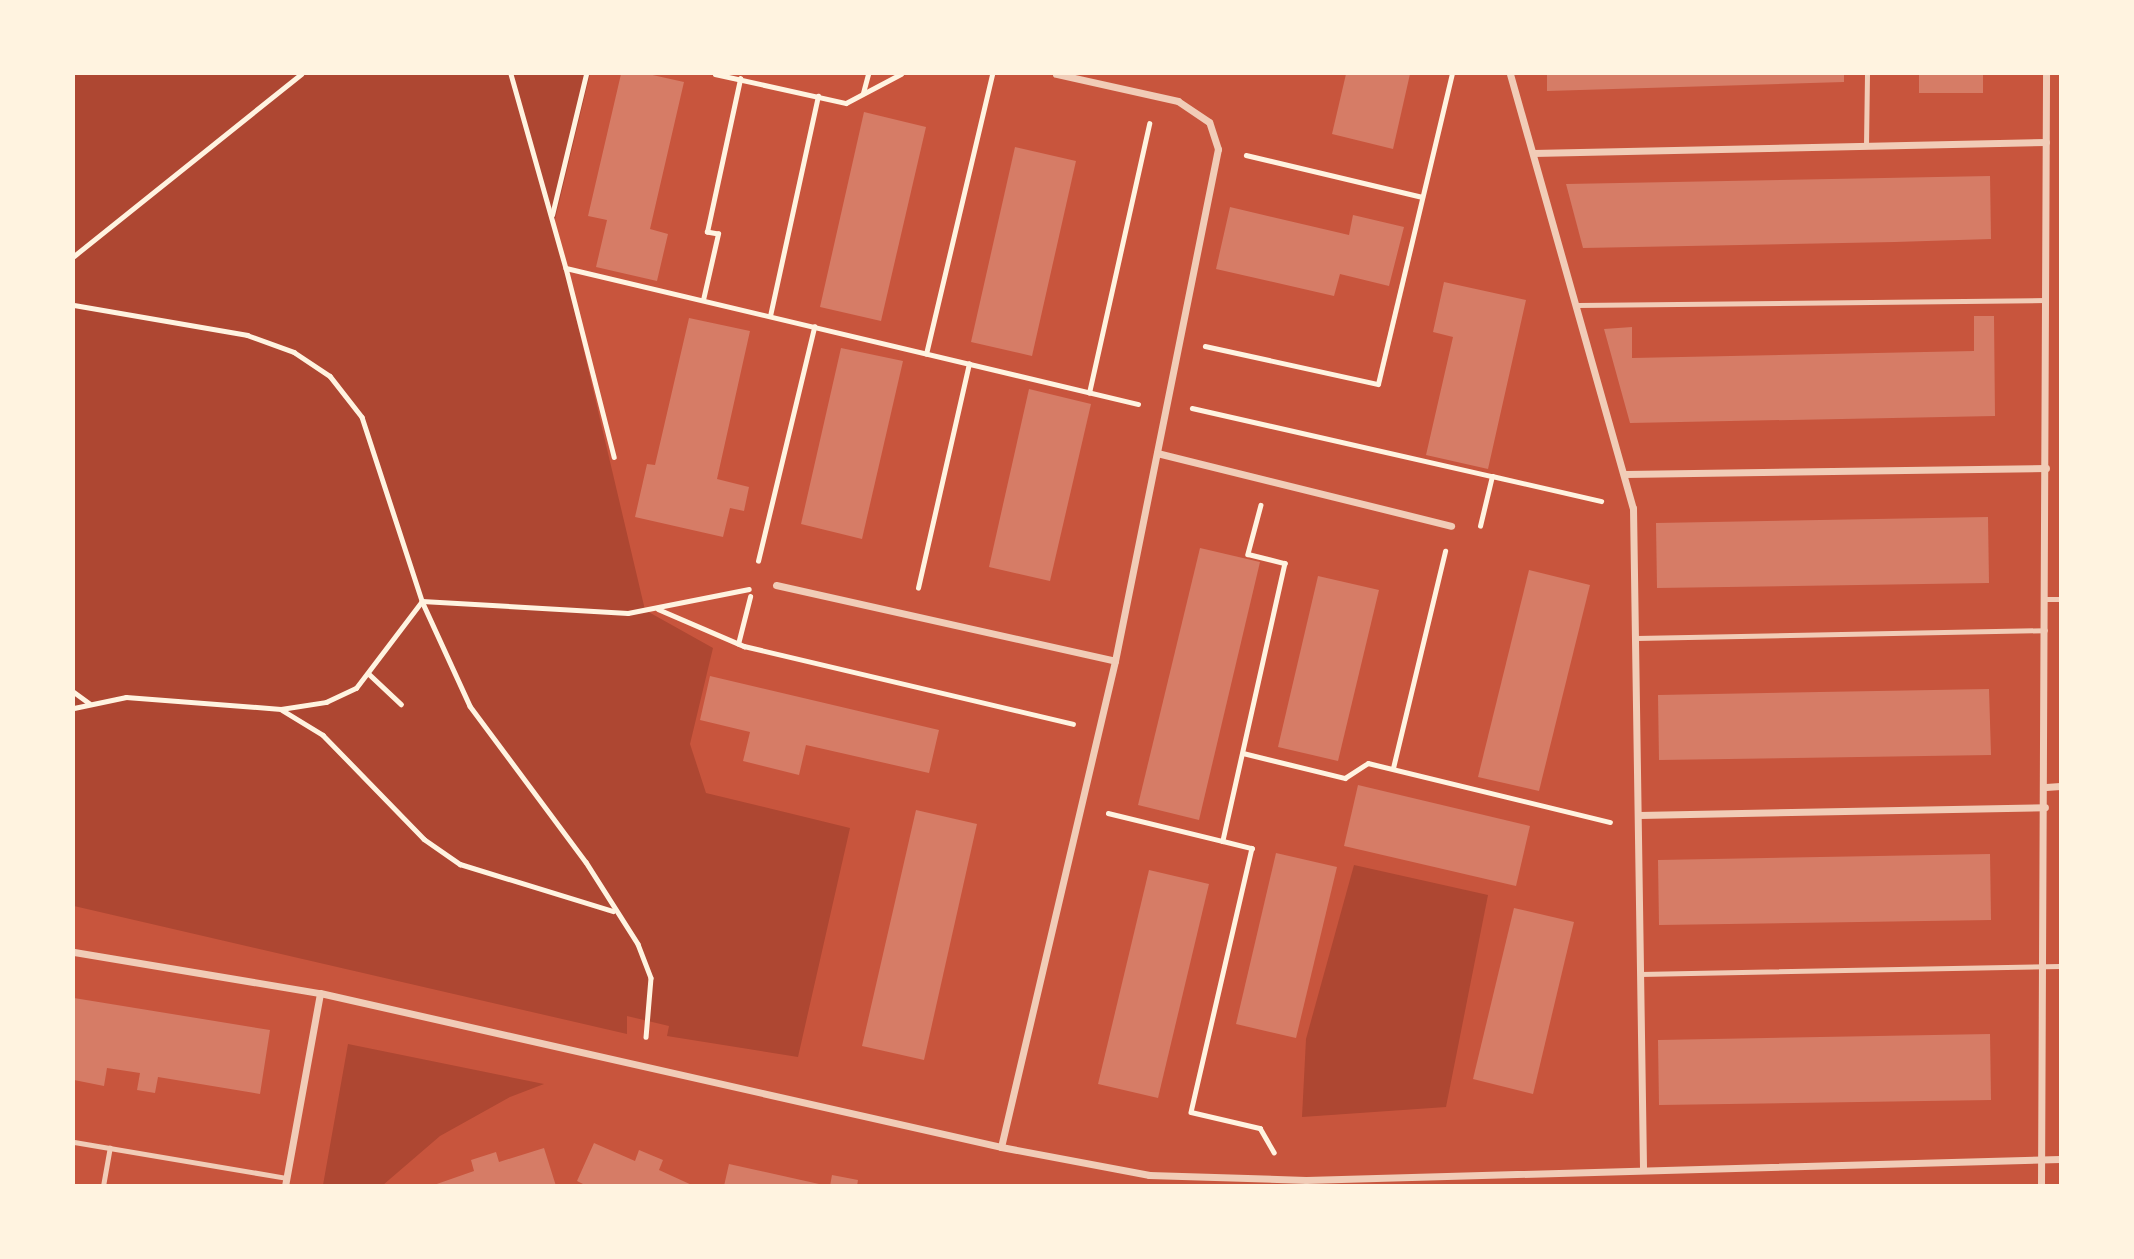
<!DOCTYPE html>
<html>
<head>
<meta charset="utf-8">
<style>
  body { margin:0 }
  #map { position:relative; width:2134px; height:1259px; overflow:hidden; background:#c8553d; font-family:Overpass,sans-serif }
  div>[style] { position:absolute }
  .green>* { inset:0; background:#ae4732 }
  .building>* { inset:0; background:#d67c66 }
  .path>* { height:4.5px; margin:-2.25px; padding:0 2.25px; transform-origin:2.25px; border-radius:2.25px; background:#fff3e0 }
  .service>* { height:5px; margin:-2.5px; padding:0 2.5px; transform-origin:2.5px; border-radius:2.5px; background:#f1ccb7 }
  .minor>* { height:7px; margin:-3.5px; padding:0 3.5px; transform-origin:3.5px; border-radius:3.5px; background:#f1ccb7 }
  span { translate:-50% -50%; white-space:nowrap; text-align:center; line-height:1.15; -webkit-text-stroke:6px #fff3e0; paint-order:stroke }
  .frame { position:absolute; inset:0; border:75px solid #fff3e0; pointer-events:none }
</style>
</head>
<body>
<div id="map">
  <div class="green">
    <i style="clip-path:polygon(74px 74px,590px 74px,554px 224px,645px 610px,713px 648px,690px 744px,706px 793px,850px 828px,798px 1057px,667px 1036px,669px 1026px,627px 1016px,627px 1034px,74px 906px)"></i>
    <i style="clip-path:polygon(1354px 865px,1488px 895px,1446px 1107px,1302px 1117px,1306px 1039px)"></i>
    <i style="clip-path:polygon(348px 1044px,544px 1084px,510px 1097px,440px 1136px,383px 1185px,323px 1185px)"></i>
  </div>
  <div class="building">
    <i style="clip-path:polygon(621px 74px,648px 74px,684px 82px,650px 229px,668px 234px,657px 281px,596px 267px,607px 220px,588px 216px)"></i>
    <i style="clip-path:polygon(1346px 74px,1410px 74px,1393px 149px,1332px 134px)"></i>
    <i style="clip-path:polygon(1547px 74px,1844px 74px,1844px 82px,1547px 91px)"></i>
    <i style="clip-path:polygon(1919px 74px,1983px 74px,1983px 93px,1919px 93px)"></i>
    <i style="clip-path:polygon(864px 112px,926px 127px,881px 321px,820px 307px)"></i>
    <i style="clip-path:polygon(1015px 147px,1076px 161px,1032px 356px,971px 342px)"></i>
    <i style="clip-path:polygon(1990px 176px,1991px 239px,1895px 242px,1583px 248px,1566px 184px)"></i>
    <i style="clip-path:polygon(1230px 207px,1349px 235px,1353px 215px,1404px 227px,1389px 286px,1340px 274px,1334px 296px,1216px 269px)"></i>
    <i style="clip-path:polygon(1444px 282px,1526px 300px,1488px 469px,1426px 455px,1453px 337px,1433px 332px)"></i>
    <i style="clip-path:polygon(1974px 316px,1994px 316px,1995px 416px,1630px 423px,1604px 329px,1632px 327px,1632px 358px,1974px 351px)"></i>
    <i style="clip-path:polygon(689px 318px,750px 331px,717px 479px,749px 487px,744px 511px,730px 508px,723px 537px,635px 517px,647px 464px,655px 465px)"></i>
    <i style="clip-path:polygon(841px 348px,903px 361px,862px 539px,801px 524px)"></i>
    <i style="clip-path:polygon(1029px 389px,1091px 404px,1050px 581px,989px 567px)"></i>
    <i style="clip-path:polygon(1988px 517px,1989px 583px,1657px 588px,1656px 523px)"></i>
    <i style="clip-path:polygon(1200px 548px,1260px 562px,1199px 820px,1138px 805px)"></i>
    <i style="clip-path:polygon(1529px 570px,1590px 585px,1539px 791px,1478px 777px)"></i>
    <i style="clip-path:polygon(1318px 576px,1379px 590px,1338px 761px,1278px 747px)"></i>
    <i style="clip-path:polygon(710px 676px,939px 730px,929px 773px,806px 745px,799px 775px,743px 761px,750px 732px,700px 720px)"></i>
    <i style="clip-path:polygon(1989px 689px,1991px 755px,1659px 760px,1658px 695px)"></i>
    <i style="clip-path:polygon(1358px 785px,1530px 826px,1516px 886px,1344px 846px)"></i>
    <i style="clip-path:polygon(916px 810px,977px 824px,924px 1060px,862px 1046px)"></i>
    <i style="clip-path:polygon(1276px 853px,1337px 867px,1296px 1038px,1236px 1024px)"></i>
    <i style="clip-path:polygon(1990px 854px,1991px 920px,1659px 925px,1658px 860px)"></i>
    <i style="clip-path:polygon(1149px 870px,1209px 884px,1158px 1098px,1098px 1084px)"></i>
    <i style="clip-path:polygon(1514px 908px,1574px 922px,1533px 1094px,1473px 1079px)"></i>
    <i style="clip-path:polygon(74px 998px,270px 1030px,260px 1094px,158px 1077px,155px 1093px,137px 1090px,140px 1073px,107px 1068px,104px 1086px,74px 1080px)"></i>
    <i style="clip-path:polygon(1990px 1034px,1991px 1100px,1659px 1105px,1658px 1040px)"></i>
    <i style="clip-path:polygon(594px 1143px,635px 1161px,639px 1150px,663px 1160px,659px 1170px,694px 1186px,587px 1186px,577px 1181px)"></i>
    <i style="clip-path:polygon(544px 1148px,556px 1186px,431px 1186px,474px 1171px,471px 1160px,496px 1152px,499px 1162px)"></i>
    <i style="clip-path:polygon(729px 1164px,819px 1184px,819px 1186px,724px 1186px)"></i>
    <i style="clip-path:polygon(832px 1175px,858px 1180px,857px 1186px,830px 1186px)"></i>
  </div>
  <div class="path">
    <i style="left:511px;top:74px;width:202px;rotate:74.2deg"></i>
    <i style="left:566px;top:268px;width:588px;rotate:13.37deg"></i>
    <i style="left:715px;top:74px;width:134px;rotate:12.5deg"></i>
    <i style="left:846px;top:103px;width:62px;rotate:-27.8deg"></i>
    <i style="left:863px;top:93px;width:20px;rotate:-75deg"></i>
    <i style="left:1246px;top:155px;width:181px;rotate:13.4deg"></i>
    <i style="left:552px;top:215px;width:145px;rotate:-76.4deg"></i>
    <i style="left:74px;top:256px;width:291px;rotate:-38.7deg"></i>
    <i style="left:566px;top:268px;width:195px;rotate:75.7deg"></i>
    <i style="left:703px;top:300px;width:68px;rotate:-77.2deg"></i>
    <i style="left:718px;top:234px;width:11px;rotate:-170deg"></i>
    <i style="left:707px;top:232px;width:157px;rotate:-77.8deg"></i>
    <i style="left:74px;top:305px;width:176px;rotate:9.8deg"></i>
    <i style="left:247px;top:335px;width:50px;rotate:19.9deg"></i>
    <i style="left:294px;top:352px;width:43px;rotate:33.7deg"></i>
    <i style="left:330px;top:376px;width:52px;rotate:52deg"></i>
    <i style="left:362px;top:417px;width:194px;rotate:71.9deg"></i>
    <i style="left:422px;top:601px;width:115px;rotate:65.4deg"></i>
    <i style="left:470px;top:706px;width:194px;rotate:53.4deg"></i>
    <i style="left:586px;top:862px;width:97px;rotate:57.6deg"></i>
    <i style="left:638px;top:944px;width:36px;rotate:69deg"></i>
    <i style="left:651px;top:978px;width:59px;rotate:94.8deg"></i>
    <i style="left:770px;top:316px;width:225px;rotate:-77.7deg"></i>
    <i style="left:1205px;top:346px;width:177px;rotate:12.4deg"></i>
    <i style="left:1378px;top:384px;width:319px;rotate:-76.6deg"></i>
    <i style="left:926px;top:354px;width:288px;rotate:-76.7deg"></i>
    <i style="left:1089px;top:393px;width:276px;rotate:-77.4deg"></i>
    <i style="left:1192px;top:408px;width:308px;rotate:12.8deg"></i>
    <i style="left:1261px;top:505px;width:51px;rotate:104.9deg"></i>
    <i style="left:1248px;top:554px;width:38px;rotate:14deg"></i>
    <i style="left:1285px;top:563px;width:285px;rotate:102.6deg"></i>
    <i style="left:1223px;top:841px;width:30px;rotate:14deg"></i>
    <i style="left:1252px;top:848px;width:271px;rotate:103deg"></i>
    <i style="left:1191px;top:1112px;width:71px;rotate:13.1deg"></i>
    <i style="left:1260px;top:1128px;width:28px;rotate:60deg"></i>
    <i style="left:1480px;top:526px;width:51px;rotate:-76.5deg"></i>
    <i style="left:1492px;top:476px;width:112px;rotate:12.9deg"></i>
    <i style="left:758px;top:561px;width:241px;rotate:-76.5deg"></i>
    <i style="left:918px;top:588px;width:230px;rotate:-77.2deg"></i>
    <i style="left:658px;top:609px;width:94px;rotate:23.3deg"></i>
    <i style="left:744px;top:646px;width:338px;rotate:13.3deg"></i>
    <i style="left:738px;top:644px;width:49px;rotate:-75.7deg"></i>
    <i style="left:369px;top:674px;width:44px;rotate:43.2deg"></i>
    <i style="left:74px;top:692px;width:19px;rotate:36deg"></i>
    <i style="left:74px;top:708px;width:53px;rotate:-11.9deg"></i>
    <i style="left:126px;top:697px;width:155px;rotate:4.4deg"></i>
    <i style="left:281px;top:709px;width:46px;rotate:-8.8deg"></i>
    <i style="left:326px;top:702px;width:33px;rotate:-25deg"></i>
    <i style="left:356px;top:688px;width:109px;rotate:-52.8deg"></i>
    <i style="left:422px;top:601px;width:206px;rotate:3.3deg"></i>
    <i style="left:628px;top:613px;width:123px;rotate:-11.2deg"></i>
    <i style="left:282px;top:710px;width:48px;rotate:31.4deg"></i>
    <i style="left:323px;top:735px;width:145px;rotate:45.8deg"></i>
    <i style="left:424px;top:839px;width:44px;rotate:34.8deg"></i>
    <i style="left:460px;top:864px;width:160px;rotate:17.1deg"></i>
    <i style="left:1243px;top:753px;width:105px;rotate:13.8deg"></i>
    <i style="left:1345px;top:778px;width:27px;rotate:-33deg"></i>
    <i style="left:1368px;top:763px;width:249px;rotate:13.7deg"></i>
    <i style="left:1393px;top:768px;width:223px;rotate:-76.5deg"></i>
    <i style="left:1108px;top:813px;width:118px;rotate:13.7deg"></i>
  </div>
  <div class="service">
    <i style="left:1866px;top:146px;width:72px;rotate:-89.2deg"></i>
    <i style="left:1577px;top:305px;width:469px;rotate:-0.6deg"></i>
    <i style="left:2046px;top:599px;width:14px"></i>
    <i style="left:1636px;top:638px;width:409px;rotate:-1.1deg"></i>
    <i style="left:1640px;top:974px;width:420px;rotate:-1.1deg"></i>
    <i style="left:74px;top:1142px;width:215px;rotate:9.6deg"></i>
    <i style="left:103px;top:1186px;width:39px;rotate:-80deg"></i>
  </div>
  <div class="minor">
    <i style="left:1510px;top:74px;width:451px;rotate:74.2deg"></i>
    <i style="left:1633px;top:508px;width:661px;rotate:89.13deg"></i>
    <i style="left:1533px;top:153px;width:513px;rotate:-1.23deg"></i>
    <i style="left:1157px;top:453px;width:303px;rotate:13.9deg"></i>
    <i style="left:1625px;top:474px;width:421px;rotate:-0.8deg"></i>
    <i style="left:776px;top:585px;width:347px;rotate:12.6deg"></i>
    <i style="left:2046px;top:787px;width:14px;rotate:-4deg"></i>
    <i style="left:1639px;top:815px;width:406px;rotate:-1.1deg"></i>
    <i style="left:74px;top:952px;width:249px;rotate:9.5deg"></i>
    <i style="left:320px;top:993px;width:698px;rotate:12.74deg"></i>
    <i style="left:1001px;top:1147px;width:151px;rotate:10.7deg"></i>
    <i style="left:1149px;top:1175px;width:157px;rotate:1.8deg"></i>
    <i style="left:1306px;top:1180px;width:754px;rotate:-1.6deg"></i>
    <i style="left:1001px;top:1147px;width:499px;rotate:-76.8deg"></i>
    <i style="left:1115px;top:661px;width:522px;rotate:-78.63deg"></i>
    <i style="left:1218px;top:149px;width:28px;rotate:-108deg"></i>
    <i style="left:1209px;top:122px;width:37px;rotate:-146deg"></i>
    <i style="left:1178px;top:101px;width:125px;rotate:-167.5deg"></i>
    <i style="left:285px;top:1186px;width:196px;rotate:-79.7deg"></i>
    <i style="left:2041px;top:1186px;width:1112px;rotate:-89.74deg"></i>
  </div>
  <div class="frame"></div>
</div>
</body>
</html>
